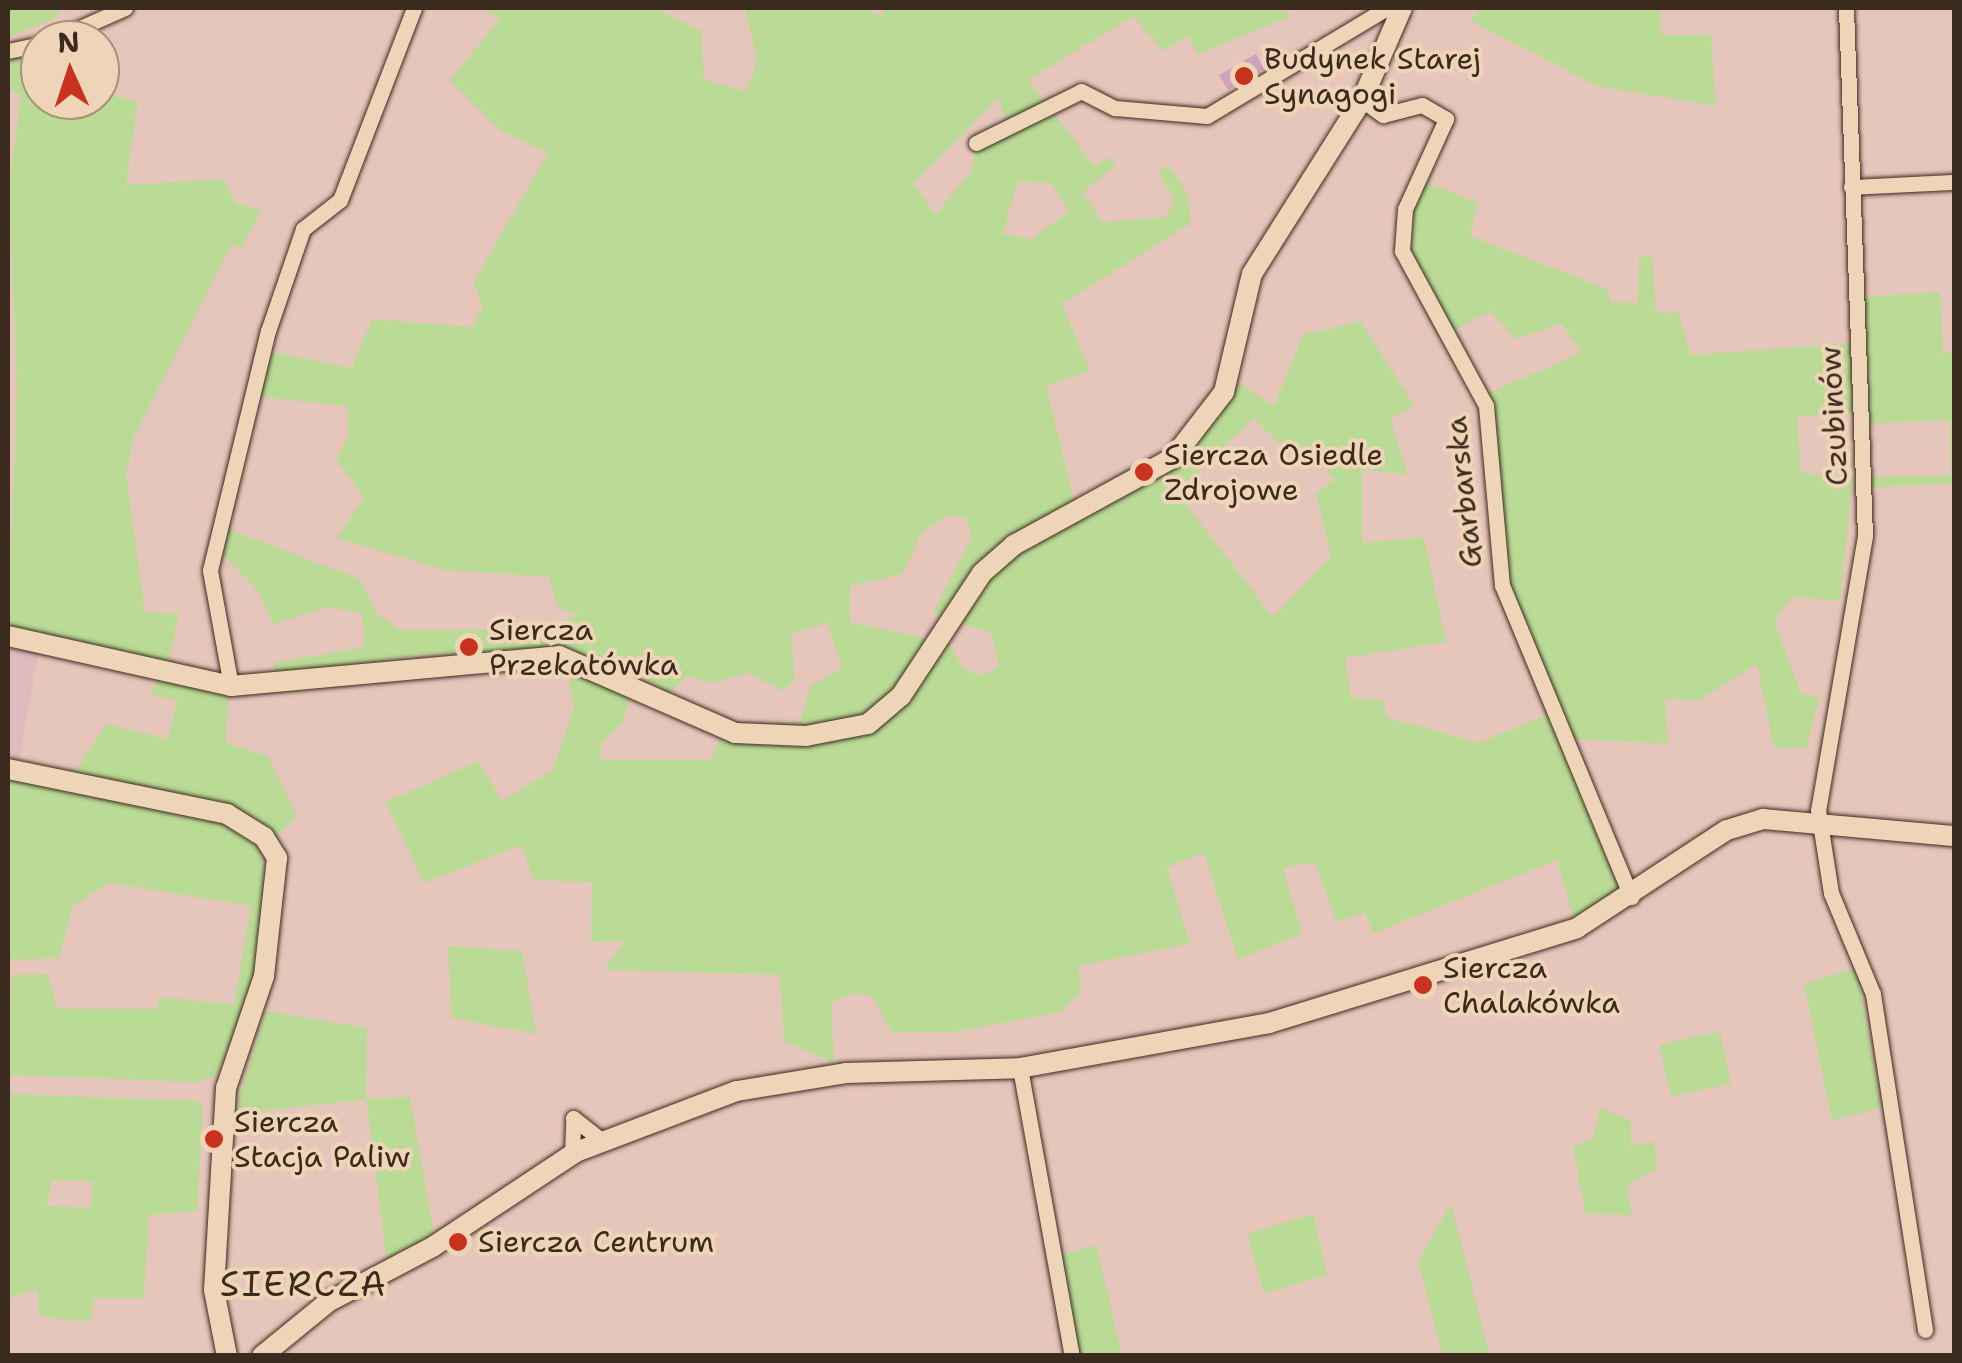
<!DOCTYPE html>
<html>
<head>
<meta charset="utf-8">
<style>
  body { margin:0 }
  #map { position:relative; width:1962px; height:1363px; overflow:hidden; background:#e6c5ba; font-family:"Shantell Sans",sans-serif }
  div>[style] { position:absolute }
  .built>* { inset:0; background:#e0babc }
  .green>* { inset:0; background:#b9db95 }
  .building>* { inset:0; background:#d1a1c1 }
  .roads { filter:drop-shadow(0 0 2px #3b2a1e) drop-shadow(0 0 2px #3b2a1e) }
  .street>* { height:15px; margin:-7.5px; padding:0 7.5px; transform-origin:7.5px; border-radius:7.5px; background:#efd5b7 }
  .secondary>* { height:20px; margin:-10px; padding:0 10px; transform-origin:10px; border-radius:10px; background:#efd5b7 }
  .dots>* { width:28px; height:28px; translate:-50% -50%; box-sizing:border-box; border:5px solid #efd5b7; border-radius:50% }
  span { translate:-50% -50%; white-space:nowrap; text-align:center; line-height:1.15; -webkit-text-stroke:8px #efd5b7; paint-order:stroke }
  .poi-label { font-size:30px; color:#3b2a1e }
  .left { translate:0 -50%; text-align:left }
  .street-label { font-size:30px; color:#3b2a1e }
  .quarter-label { font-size:35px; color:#3b2a1e; letter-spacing:2.5px }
  .frame { position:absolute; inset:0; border:10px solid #3b2a1e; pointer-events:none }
  .north { position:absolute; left:20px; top:20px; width:100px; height:100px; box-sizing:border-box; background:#efd5b7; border:2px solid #a7917a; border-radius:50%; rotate:357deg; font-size:28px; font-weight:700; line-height:40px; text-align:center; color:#3b2a1e }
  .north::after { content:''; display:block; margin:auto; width:35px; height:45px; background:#c8321e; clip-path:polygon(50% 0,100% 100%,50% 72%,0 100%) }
</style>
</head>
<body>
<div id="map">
  <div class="built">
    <i style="clip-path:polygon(8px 646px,38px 653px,19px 763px,8px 762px)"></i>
  </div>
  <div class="green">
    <i style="clip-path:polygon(8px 8px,59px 8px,58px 17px,8px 38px)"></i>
    <i style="clip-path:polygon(evenodd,483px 8px,656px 8px,701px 31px,704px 80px,747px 91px,757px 59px,745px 8px,863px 8px,881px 16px,886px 8px,1277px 8px,1291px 16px,1199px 54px,1187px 36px,1163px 51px,1133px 16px,1028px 80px,1095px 167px,1109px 157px,1115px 166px,1083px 192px,1102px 222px,1167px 217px,1174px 200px,1158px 172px,1168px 165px,1187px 193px,1191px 223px,1062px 304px,1090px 371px,1046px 385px,1076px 509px,1082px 520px,1165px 474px,1235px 380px,1274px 406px,1303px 335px,1360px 321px,1415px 406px,1390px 418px,1408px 474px,1362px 470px,1362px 543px,1424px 537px,1446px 642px,1345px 658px,1351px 697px,1384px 701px,1386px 717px,1479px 743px,1549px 714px,1621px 892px,1574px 920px,1557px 860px,1373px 933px,1365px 913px,1337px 922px,1315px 862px,1283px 868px,1302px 934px,1238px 959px,1204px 853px,1167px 867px,1190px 944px,1078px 966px,1081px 993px,1061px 1012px,955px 1032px,892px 1032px,872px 996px,854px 993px,831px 1002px,834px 1063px,784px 1041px,780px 975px,604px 970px,625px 941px,591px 942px,592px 882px,534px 880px,521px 845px,424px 883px,386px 802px,479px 761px,502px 801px,553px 770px,574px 707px,563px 649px,420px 655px,277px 676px,274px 662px,365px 647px,362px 613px,329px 607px,273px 624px,259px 592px,219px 550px,228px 529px,360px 579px,376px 613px,401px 630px,542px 629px,578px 615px,558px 607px,549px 577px,444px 570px,337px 538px,364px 498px,336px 459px,349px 435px,347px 406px,260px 397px,272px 352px,352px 368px,372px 319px,472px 327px,483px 306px,474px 282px,548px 153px,501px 131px,450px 80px,500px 19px,483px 8px,998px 98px,1009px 128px,975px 150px,972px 171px,935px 215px,914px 184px,998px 98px,483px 8px,1017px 182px,1051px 183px,1069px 211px,1032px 239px,1003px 234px,1017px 182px,483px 8px,1254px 418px,1303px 467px,1322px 463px,1334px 480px,1316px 493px,1331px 556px,1273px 617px,1176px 492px,1254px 418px,483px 8px,950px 514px,967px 519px,972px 537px,933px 614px,992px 633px,999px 667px,981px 675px,964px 669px,949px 644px,850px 622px,850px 586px,903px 574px,921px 533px,950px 514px,483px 8px,827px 623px,842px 668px,811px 686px,800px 722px,725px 725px,711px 760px,600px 760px,601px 743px,623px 723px,634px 674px,669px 693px,687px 676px,712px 683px,748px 673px,783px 691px,795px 679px,791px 634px,827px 623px)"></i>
    <i style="clip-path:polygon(1482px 8px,1660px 8px,1661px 35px,1711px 35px,1716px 106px,1597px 86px,1469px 20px)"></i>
    <i style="clip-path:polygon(40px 48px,40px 100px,100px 100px,100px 92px,138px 101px,126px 185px,224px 179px,236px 203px,261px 210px,241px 248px,231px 245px,134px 437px,126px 474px,145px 612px,179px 614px,165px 682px,228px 691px,226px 743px,268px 756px,297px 816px,259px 854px,272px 892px,248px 1006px,216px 1076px,198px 1082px,8px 1075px,12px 975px,48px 974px,57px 1009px,157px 1009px,159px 997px,234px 1004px,251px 906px,109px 883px,73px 906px,59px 958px,8px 960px,8px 776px,68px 783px,106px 724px,168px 739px,177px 700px,151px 694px,163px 668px,8px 627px,17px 389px,9px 186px,21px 96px,8px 87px,8px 57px)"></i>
    <i style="clip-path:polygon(1424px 182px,1478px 203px,1470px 236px,1609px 290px,1610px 302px,1638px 303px,1639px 257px,1652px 255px,1656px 313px,1678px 312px,1691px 355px,1851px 343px,1853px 413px,1797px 417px,1801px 473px,1853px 478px,1840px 601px,1792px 597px,1774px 620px,1801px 694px,1819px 696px,1807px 748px,1774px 748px,1757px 664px,1698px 701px,1665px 698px,1668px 744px,1573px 739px,1509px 604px,1484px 395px,1581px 353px,1562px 324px,1516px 339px,1490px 311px,1451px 332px,1407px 252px,1407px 212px)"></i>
    <i style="clip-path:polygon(1940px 292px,1943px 353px,1954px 353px,1954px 483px,1871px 488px,1871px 477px,1951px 475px,1950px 420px,1867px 424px,1861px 297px)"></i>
    <i style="clip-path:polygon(448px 946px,522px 951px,536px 1034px,452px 1018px)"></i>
    <i style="clip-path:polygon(1857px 968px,1881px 1108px,1832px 1120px,1804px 984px)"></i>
    <i style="clip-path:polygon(266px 1011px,367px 1028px,366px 1099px,410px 1097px,434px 1234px,387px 1259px,366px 1099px,234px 1115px)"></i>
    <i style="clip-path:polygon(1720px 1031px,1731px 1084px,1671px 1096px,1659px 1045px)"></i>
    <i style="clip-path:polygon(evenodd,8px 1094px,196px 1101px,203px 1108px,197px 1211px,149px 1215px,144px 1298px,93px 1299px,92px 1320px,74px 1321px,39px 1316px,37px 1289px,8px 1298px,8px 1094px,52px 1180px,93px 1182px,91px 1208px,47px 1206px,52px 1180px)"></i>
    <i style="clip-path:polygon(1600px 1108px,1631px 1121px,1631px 1146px,1654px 1142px,1657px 1169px,1627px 1185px,1632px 1215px,1585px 1214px,1573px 1146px,1593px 1139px)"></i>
    <i style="clip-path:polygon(1451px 1203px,1489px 1355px,1443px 1355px,1418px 1262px)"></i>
    <i style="clip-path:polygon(1313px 1214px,1327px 1275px,1264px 1293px,1247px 1234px)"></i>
    <i style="clip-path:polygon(1096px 1245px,1122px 1355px,1078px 1355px,1054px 1257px)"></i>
  </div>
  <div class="building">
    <i style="clip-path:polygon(1256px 54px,1264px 69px,1228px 90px,1219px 75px)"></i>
  </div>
  <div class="roads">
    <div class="street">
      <i style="left:1846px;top:8px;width:528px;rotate:87.94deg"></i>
      <i style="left:1865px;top:536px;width:278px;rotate:99.7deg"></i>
      <i style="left:1818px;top:810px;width:84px;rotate:81.1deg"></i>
      <i style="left:1831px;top:893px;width:109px;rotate:67.4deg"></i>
      <i style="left:1873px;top:994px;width:340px;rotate:81.2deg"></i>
      <i style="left:53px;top:40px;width:79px;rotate:-24deg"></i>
      <i style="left:8px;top:51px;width:33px;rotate:-12deg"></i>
      <i style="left:1362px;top:100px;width:26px;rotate:36deg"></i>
      <i style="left:1383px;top:115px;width:40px;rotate:-14.4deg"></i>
      <i style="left:1422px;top:105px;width:28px;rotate:30deg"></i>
      <i style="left:1446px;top:119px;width:99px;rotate:114.5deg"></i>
      <i style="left:1405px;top:209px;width:42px;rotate:94.1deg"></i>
      <i style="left:1402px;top:251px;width:176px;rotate:61.5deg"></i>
      <i style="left:1486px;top:406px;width:180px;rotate:84.9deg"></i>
      <i style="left:1502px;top:585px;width:338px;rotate:67.5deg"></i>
      <i style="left:976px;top:143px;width:117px;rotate:-26.3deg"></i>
      <i style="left:1081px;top:91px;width:38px;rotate:27deg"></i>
      <i style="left:1115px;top:108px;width:92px;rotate:5deg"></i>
      <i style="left:1207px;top:116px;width:210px;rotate:-31deg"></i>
      <i style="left:1851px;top:187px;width:103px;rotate:-2.8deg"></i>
      <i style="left:231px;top:686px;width:118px;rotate:-100.3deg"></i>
      <i style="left:210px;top:570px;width:246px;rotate:-76.4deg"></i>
      <i style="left:268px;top:331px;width:108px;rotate:-71.1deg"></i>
      <i style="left:303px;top:229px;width:47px;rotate:-38.1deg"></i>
      <i style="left:340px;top:200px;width:206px;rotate:-68.9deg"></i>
      <i style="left:1020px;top:1068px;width:293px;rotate:79.8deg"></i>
      <i style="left:572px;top:1155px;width:37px;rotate:-88deg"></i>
      <i style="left:573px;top:1118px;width:34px;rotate:38deg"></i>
    </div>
    <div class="secondary">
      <i style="left:8px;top:636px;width:229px;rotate:12.6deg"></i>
      <i style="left:231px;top:686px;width:329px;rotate:-5.2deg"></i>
      <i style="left:559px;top:656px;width:192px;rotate:23.6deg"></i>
      <i style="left:735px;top:733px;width:71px;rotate:2.4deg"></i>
      <i style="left:806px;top:736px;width:63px;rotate:-11deg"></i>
      <i style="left:868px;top:724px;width:43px;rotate:-40.3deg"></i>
      <i style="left:901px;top:696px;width:147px;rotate:-56.6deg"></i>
      <i style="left:982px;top:573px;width:43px;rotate:-41.2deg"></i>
      <i style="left:1014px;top:545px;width:181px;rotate:-28.7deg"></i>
      <i style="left:1173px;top:458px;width:83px;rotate:-52.3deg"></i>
      <i style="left:1224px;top:392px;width:121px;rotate:-76.7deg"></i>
      <i style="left:1252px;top:274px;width:206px;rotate:-57.7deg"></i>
      <i style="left:1362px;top:100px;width:100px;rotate:-66.5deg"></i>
      <i style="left:8px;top:769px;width:224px;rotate:11.6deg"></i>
      <i style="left:227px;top:814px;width:44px;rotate:31.9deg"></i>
      <i style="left:264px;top:837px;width:25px;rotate:58deg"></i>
      <i style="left:277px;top:858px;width:119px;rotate:96.3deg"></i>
      <i style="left:264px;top:976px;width:118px;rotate:108.7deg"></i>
      <i style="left:226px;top:1088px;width:202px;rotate:93.4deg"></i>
      <i style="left:214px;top:1290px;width:67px;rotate:78.9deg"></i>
      <i style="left:262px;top:1356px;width:85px;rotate:-39.3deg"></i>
      <i style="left:328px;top:1302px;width:120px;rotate:-27.8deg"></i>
      <i style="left:434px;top:1246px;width:170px;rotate:-33.5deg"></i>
      <i style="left:576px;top:1152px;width:172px;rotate:-20.8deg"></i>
      <i style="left:737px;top:1091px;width:110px;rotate:-9.4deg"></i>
      <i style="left:846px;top:1073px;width:174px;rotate:-1.6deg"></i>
      <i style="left:1020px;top:1068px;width:253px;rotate:-10.2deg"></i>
      <i style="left:1269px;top:1023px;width:322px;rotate:-17.1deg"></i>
      <i style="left:1577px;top:928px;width:179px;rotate:-33.2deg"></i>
      <i style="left:1727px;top:830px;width:38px;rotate:-17deg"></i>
      <i style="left:1763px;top:819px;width:192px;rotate:5.1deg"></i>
    </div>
  </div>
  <div class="dots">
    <i style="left:1244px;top:76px;background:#c8321e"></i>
    <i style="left:1144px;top:472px;background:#c8321e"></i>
    <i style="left:469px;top:647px;background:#c8321e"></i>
    <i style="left:1423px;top:985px;background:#c8321e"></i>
    <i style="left:214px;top:1139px;background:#c8321e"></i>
    <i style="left:458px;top:1242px;background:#c8321e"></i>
  </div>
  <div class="poi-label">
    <span class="left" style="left:1264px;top:76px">Budynek Starej<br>Synagogi</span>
    <span class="left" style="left:1164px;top:472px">Siercza Osiedle<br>Zdrojowe</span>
    <span class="left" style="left:489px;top:647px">Siercza<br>Przekatówka</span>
    <span class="left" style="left:1443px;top:985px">Siercza<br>Chalakówka</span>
    <span class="left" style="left:234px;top:1139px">Siercza<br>Stacja Paliw</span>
    <span class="left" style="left:478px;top:1242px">Siercza Centrum</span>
  </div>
  <div class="street-label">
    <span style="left:1834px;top:416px;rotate:-93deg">Czubinów</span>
    <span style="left:1464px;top:492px;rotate:-96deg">Garbarska</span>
  </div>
  <div class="quarter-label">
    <span style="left:304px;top:1284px">SIERCZA</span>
  </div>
  <div class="frame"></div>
  <div class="north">N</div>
</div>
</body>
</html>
